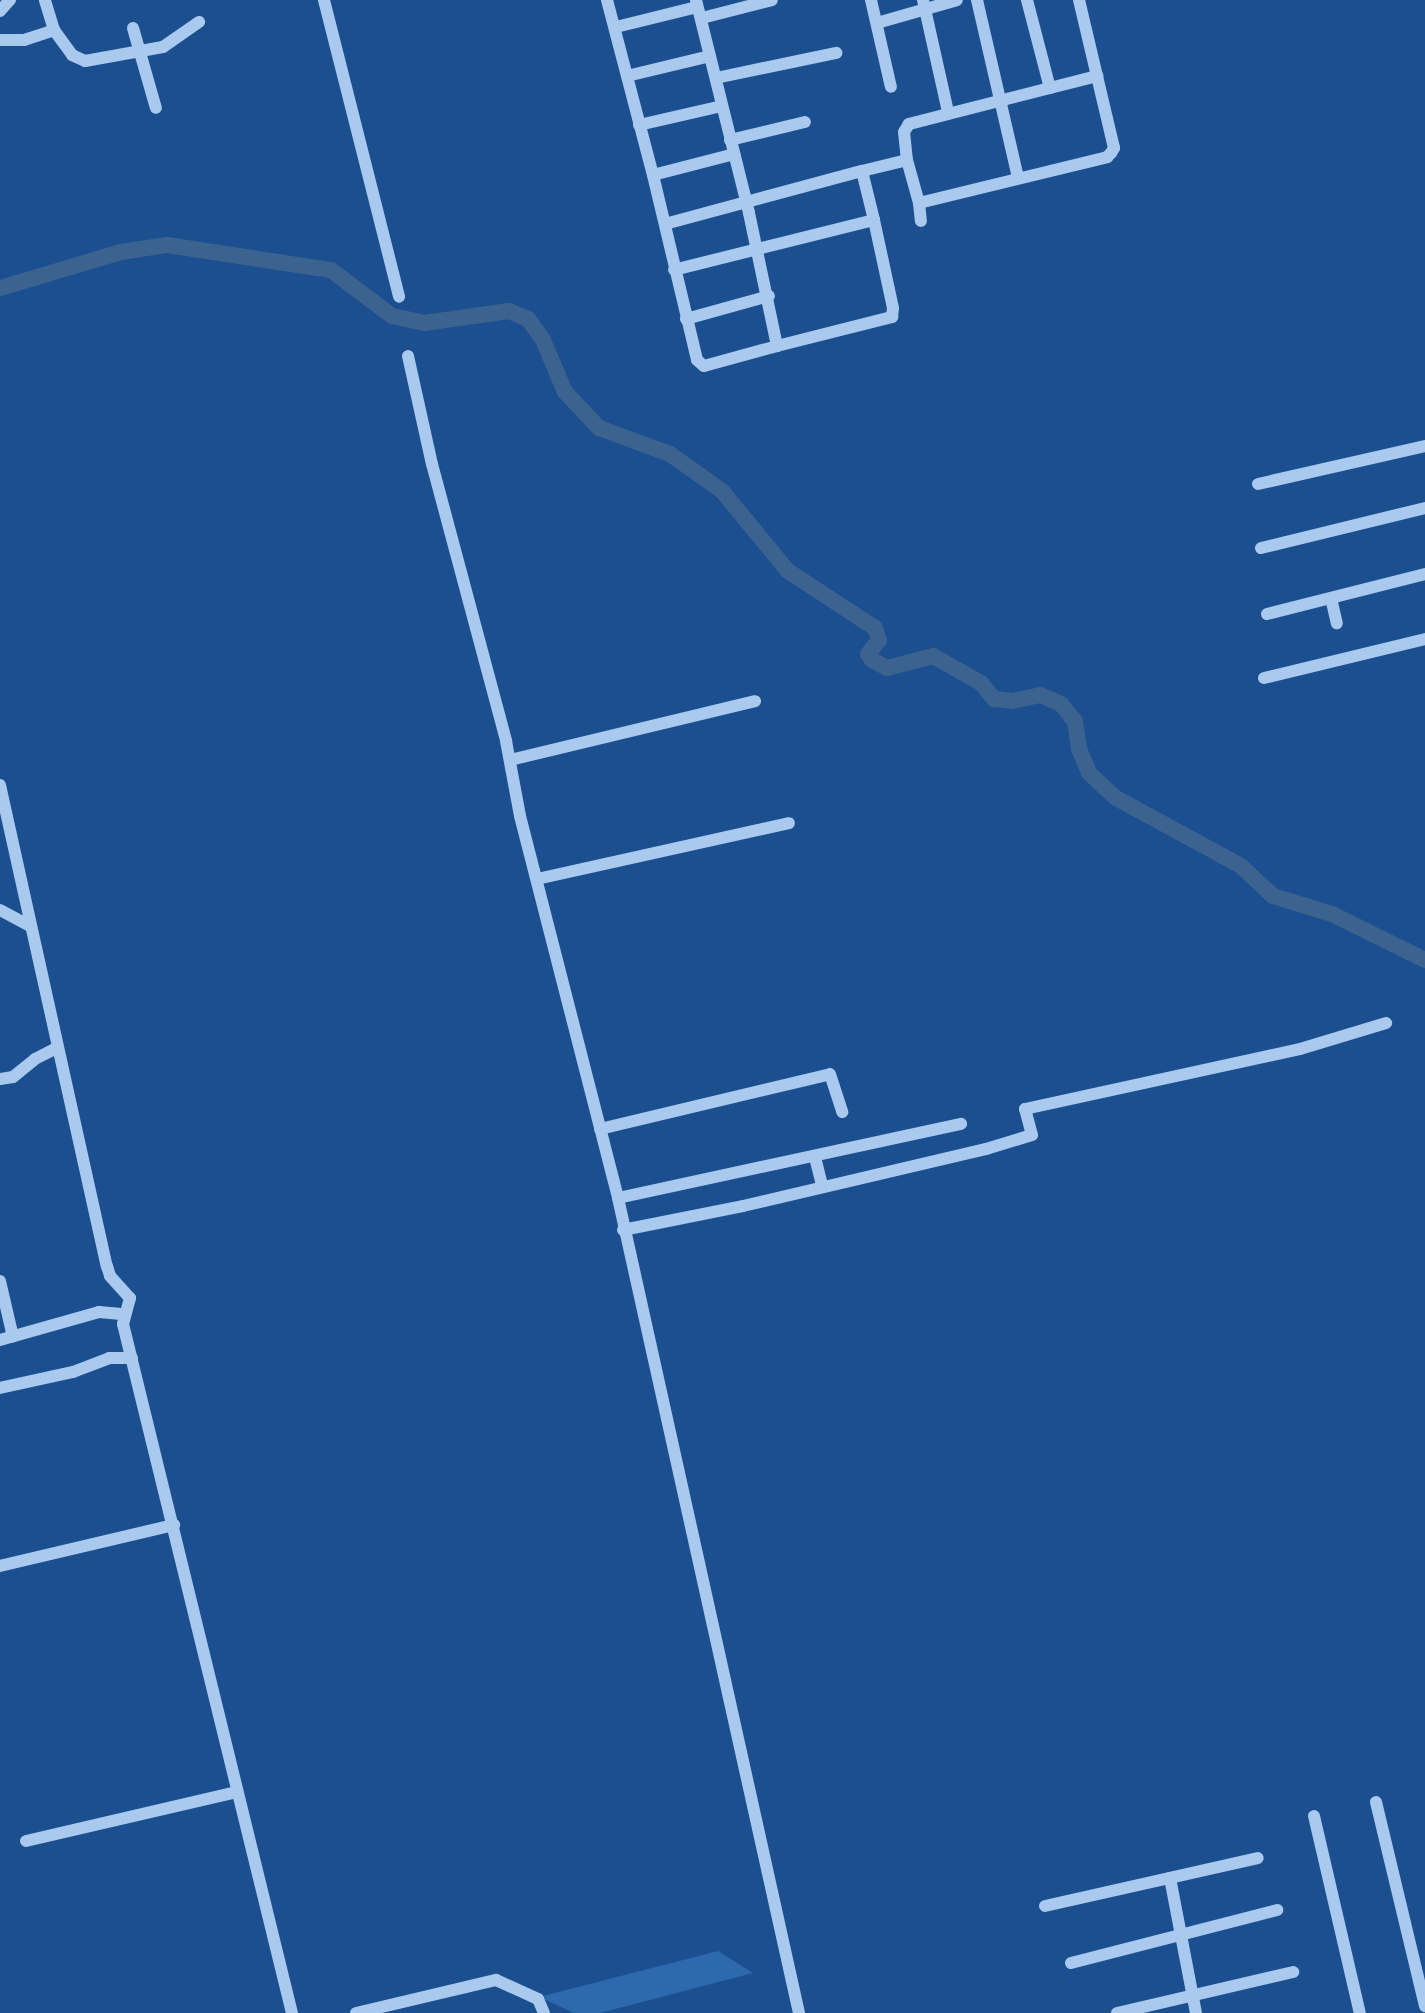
<!DOCTYPE html>
<html>
<head>
<meta charset="utf-8">
<style>
  body { margin:0 }
  #map { position:relative; width:1425px; height:2013px; overflow:hidden; background:#1b4f8f; font-family:"PT Sans Narrow",sans-serif }
  div>[style] { position:absolute }
  .green>* { inset:0; background:#2e69ad }
  .river>* { height:16px; margin:-8px; padding:0 8px; transform-origin:8px; border-radius:8px; background:#3c6290 }
  .minor>* { height:12px; margin:-6px; padding:0 6px; transform-origin:6px; border-radius:6px; background:#a9c9ee }
  span { translate:-50% -50%; white-space:nowrap; text-align:center; line-height:1.15; -webkit-text-stroke:7px #1b4f8f; paint-order:stroke }
</style>
</head>
<body>
<div id="map">
  <div class="green">
    <i style="clip-path:polygon(718px 1951px,753px 1973px,600px 2013px,574px 2013px,539px 1997px)"></i>
  </div>
  <div class="river">
    <i style="left:0;top:288px;width:126px;rotate:-16.6deg"></i>
    <i style="left:121px;top:252px;width:47px;rotate:-8.7deg"></i>
    <i style="left:167px;top:245px;width:166px;rotate:8.7deg"></i>
    <i style="left:331px;top:270px;width:76px;rotate:37deg"></i>
    <i style="left:392px;top:316px;width:33px;rotate:12deg"></i>
    <i style="left:424px;top:323px;width:86px;rotate:-8deg"></i>
    <i style="left:509px;top:311px;width:21px;rotate:23deg"></i>
    <i style="left:528px;top:319px;width:26px;rotate:54deg"></i>
    <i style="left:543px;top:340px;width:56px;rotate:67.1deg"></i>
    <i style="left:565px;top:392px;width:50px;rotate:46.6deg"></i>
    <i style="left:599px;top:428px;width:76px;rotate:20.1deg"></i>
    <i style="left:670px;top:454px;width:64px;rotate:35.4deg"></i>
    <i style="left:722px;top:491px;width:104px;rotate:50.5deg"></i>
    <i style="left:788px;top:571px;width:104px;rotate:33.2deg"></i>
    <i style="left:875px;top:628px;width:13px;rotate:72deg"></i>
    <i style="left:879px;top:640px;width:18px;rotate:128deg"></i>
    <i style="left:868px;top:654px;width:7px;rotate:56deg"></i>
    <i style="left:872px;top:660px;width:17px;rotate:28deg"></i>
    <i style="left:887px;top:668px;width:48px;rotate:-14.6deg"></i>
    <i style="left:933px;top:656px;width:55px;rotate:29.4deg"></i>
    <i style="left:981px;top:683px;width:21px;rotate:51deg"></i>
    <i style="left:994px;top:699px;width:18px;rotate:6deg"></i>
    <i style="left:1012px;top:701px;width:29px;rotate:-12deg"></i>
    <i style="left:1040px;top:695px;width:23px;rotate:23deg"></i>
    <i style="left:1061px;top:704px;width:22px;rotate:51deg"></i>
    <i style="left:1075px;top:721px;width:28px;rotate:82deg"></i>
    <i style="left:1079px;top:749px;width:26px;rotate:67deg"></i>
    <i style="left:1089px;top:773px;width:37px;rotate:43deg"></i>
    <i style="left:1116px;top:798px;width:142px;rotate:28.5deg"></i>
    <i style="left:1241px;top:866px;width:44px;rotate:43.2deg"></i>
    <i style="left:1273px;top:896px;width:62px;rotate:17deg"></i>
    <i style="left:1332px;top:914px;width:104px;rotate:26.3deg"></i>
  </div>
  <div class="minor">
    <i style="left:324px;top:0;width:306px;rotate:75.8deg"></i>
    <i style="left:607px;top:0;width:181px;rotate:75.3deg"></i>
    <i style="left:653px;top:175px;width:190px;rotate:76.6deg"></i>
    <i style="left:697px;top:360px;width:9px;rotate:41deg"></i>
    <i style="left:704px;top:366px;width:76px;rotate:-15.3deg"></i>
    <i style="left:696px;top:0;width:219px;rotate:76deg"></i>
    <i style="left:749px;top:213px;width:136px;rotate:78.1deg"></i>
    <i style="left:777px;top:346px;width:119px;rotate:-14.2deg"></i>
    <i style="left:892px;top:317px;width:9px;rotate:-84deg"></i>
    <i style="left:893px;top:308px;width:90px;rotate:-102.2deg"></i>
    <i style="left:871px;top:0;width:89px;rotate:77.1deg"></i>
    <i style="left:923px;top:0;width:115px;rotate:77.4deg"></i>
    <i style="left:977px;top:0;width:183px;rotate:77deg"></i>
    <i style="left:1027px;top:0;width:91px;rotate:75.4deg"></i>
    <i style="left:1050px;top:88px;width:146px;rotate:165.7deg"></i>
    <i style="left:909px;top:124px;width:9px;rotate:122deg"></i>
    <i style="left:904px;top:132px;width:28px;rotate:84deg"></i>
    <i style="left:907px;top:160px;width:45px;rotate:74.4deg"></i>
    <i style="left:919px;top:203px;width:194px;rotate:-13.7deg"></i>
    <i style="left:1107px;top:157px;width:6px;rotate:-45deg"></i>
    <i style="left:1111px;top:153px;width:6px;rotate:-59deg"></i>
    <i style="left:1114px;top:148px;width:152px;rotate:-103.3deg"></i>
    <i style="left:0;top:11px;width:15px;rotate:-48deg"></i>
    <i style="left:702px;top:18px;width:72px;rotate:-14.4deg"></i>
    <i style="left:877px;top:23px;width:83px;rotate:-16deg"></i>
    <i style="left:616px;top:27px;width:83px;rotate:-13.9deg"></i>
    <i style="left:133px;top:28px;width:83px;rotate:74deg"></i>
    <i style="left:54px;top:30px;width:31px;rotate:54deg"></i>
    <i style="left:72px;top:55px;width:14px;rotate:25deg"></i>
    <i style="left:85px;top:61px;width:79px;rotate:-10.2deg"></i>
    <i style="left:163px;top:47px;width:44px;rotate:-34.8deg"></i>
    <i style="left:0;top:40px;width:24px"></i>
    <i style="left:24px;top:40px;width:32px;rotate:-18deg"></i>
    <i style="left:54px;top:30px;width:31px;rotate:-107deg"></i>
    <i style="left:627px;top:76px;width:85px;rotate:-13.5deg"></i>
    <i style="left:716px;top:78px;width:123px;rotate:-11.8deg"></i>
    <i style="left:1050px;top:88px;width:49px;rotate:-14.3deg"></i>
    <i style="left:639px;top:125px;width:85px;rotate:-12.9deg"></i>
    <i style="left:730px;top:140px;width:77px;rotate:-13.5deg"></i>
    <i style="left:862px;top:171px;width:46px;rotate:-13.7deg"></i>
    <i style="left:653px;top:175px;width:84px;rotate:-14.5deg"></i>
    <i style="left:919px;top:203px;width:18px;rotate:84deg"></i>
    <i style="left:665px;top:224px;width:204px;rotate:-15.1deg"></i>
    <i style="left:862px;top:171px;width:50px;rotate:76.2deg"></i>
    <i style="left:874px;top:220px;width:206px;rotate:166deg"></i>
    <i style="left:686px;top:319px;width:86px;rotate:-15.5deg"></i>
    <i style="left:408px;top:356px;width:111px;rotate:77.5deg"></i>
    <i style="left:432px;top:464px;width:287px;rotate:75deg"></i>
    <i style="left:506px;top:741px;width:76px;rotate:79.4deg"></i>
    <i style="left:520px;top:816px;width:394px;rotate:75.6deg"></i>
    <i style="left:618px;top:1198px;width:835px;rotate:77.48deg"></i>
    <i style="left:1258px;top:484px;width:171px;rotate:-12.8deg"></i>
    <i style="left:1261px;top:548px;width:169px;rotate:-13.7deg"></i>
    <i style="left:1331px;top:598px;width:26px;rotate:77deg"></i>
    <i style="left:1267px;top:614px;width:163px;rotate:-14.2deg"></i>
    <i style="left:1264px;top:678px;width:166px;rotate:-13.6deg"></i>
    <i style="left:510px;top:760px;width:252px;rotate:-13.5deg"></i>
    <i style="left:0;top:785px;width:493px;rotate:77.5deg"></i>
    <i style="left:107px;top:1266px;width:10px;rotate:73deg"></i>
    <i style="left:110px;top:1276px;width:30px;rotate:48deg"></i>
    <i style="left:130px;top:1298px;width:27px;rotate:105deg"></i>
    <i style="left:123px;top:1324px;width:709px;rotate:76.22deg"></i>
    <i style="left:537px;top:879px;width:258px;rotate:-12.5deg"></i>
    <i style="left:0;top:910px;width:34px;rotate:28deg"></i>
    <i style="left:0;top:1079px;width:13px;rotate:-9deg"></i>
    <i style="left:13px;top:1077px;width:28px;rotate:-39deg"></i>
    <i style="left:35px;top:1059px;width:25px;rotate:-27deg"></i>
    <i style="left:600px;top:1129px;width:236px;rotate:-13.4deg"></i>
    <i style="left:830px;top:1074px;width:40px;rotate:72deg"></i>
    <i style="left:815px;top:1157px;width:30px;rotate:76deg"></i>
    <i style="left:618px;top:1198px;width:351px;rotate:-12.2deg"></i>
    <i style="left:623px;top:1230px;width:122px;rotate:-11.3deg"></i>
    <i style="left:743px;top:1206px;width:250px;rotate:-13.2deg"></i>
    <i style="left:986px;top:1149px;width:48px;rotate:-16.9deg"></i>
    <i style="left:1032px;top:1135px;width:27px;rotate:-105deg"></i>
    <i style="left:1025px;top:1109px;width:281px;rotate:-12.3deg"></i>
    <i style="left:1300px;top:1049px;width:90px;rotate:-16.8deg"></i>
    <i style="left:0;top:1281px;width:57px;rotate:76.9deg"></i>
    <i style="left:0;top:1340px;width:103px;rotate:-15.8deg"></i>
    <i style="left:99px;top:1312px;width:25px;rotate:5deg"></i>
    <i style="left:0;top:1388px;width:75px;rotate:-12.4deg"></i>
    <i style="left:73px;top:1372px;width:39px;rotate:-21deg"></i>
    <i style="left:109px;top:1358px;width:23px"></i>
    <i style="left:0;top:1566px;width:179px;rotate:-13.3deg"></i>
    <i style="left:1376px;top:1802px;width:210px;rotate:76.5deg"></i>
    <i style="left:1314px;top:1816px;width:202px;rotate:76.9deg"></i>
    <i style="left:26px;top:1841px;width:217px;rotate:-13.1deg"></i>
    <i style="left:1170px;top:1878px;width:137px;rotate:79.1deg"></i>
    <i style="left:1045px;top:1906px;width:218px;rotate:-12.7deg"></i>
    <i style="left:1071px;top:1963px;width:213px;rotate:-14.4deg"></i>
    <i style="left:356px;top:2013px;width:144px;rotate:-13.3deg"></i>
    <i style="left:496px;top:1980px;width:46px;rotate:24.3deg"></i>
    <i style="left:538px;top:1999px;width:15px;rotate:67deg"></i>
    <i style="left:1117px;top:2013px;width:181px;rotate:-13.1deg"></i>
  </div>
</div>
</body>
</html>
